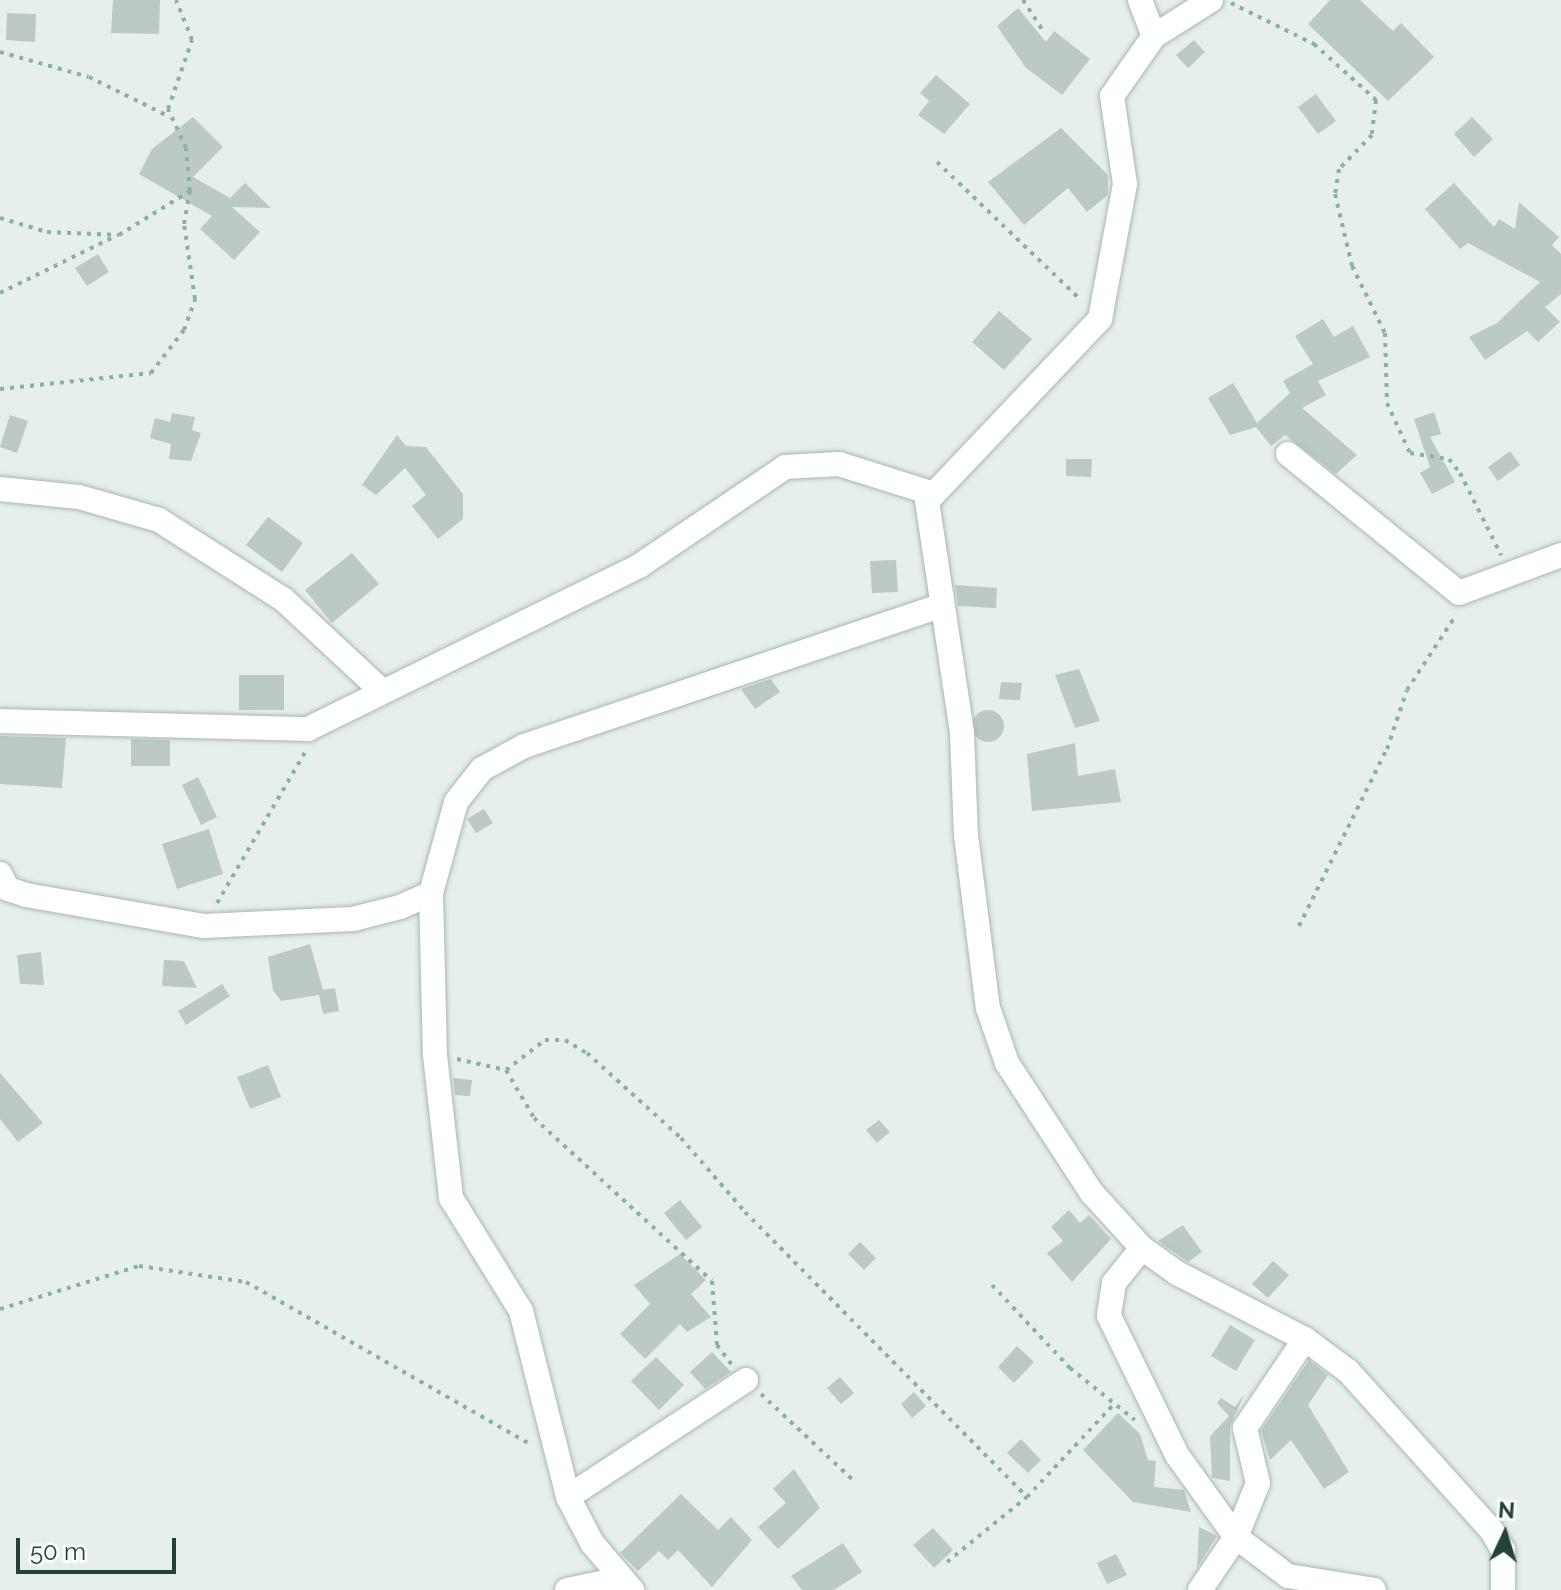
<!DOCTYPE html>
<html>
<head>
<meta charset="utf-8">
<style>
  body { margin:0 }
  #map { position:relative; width:1561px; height:1590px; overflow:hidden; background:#e6efeb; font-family:Raleway,sans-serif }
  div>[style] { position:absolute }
  .building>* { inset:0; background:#bbcac4 }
  .round { border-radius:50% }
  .path>* { height:4px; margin-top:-2px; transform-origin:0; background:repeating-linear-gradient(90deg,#86b3a5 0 4px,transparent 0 10px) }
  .roads { filter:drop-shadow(0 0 2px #a8b8b2) drop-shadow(0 0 2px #a8b8b2) }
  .street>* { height:24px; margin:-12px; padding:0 12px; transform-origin:12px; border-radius:12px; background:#fff }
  span { translate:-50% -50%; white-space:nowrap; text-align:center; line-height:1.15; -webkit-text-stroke:6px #f7fbf9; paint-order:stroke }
  .north { position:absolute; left:1465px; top:1494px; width:80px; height:80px; -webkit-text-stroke:6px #f7fbf9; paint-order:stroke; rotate:4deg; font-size:22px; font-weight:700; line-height:32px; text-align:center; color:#24423a }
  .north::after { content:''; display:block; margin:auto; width:28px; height:36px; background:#24423a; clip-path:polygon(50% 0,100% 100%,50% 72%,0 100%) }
  .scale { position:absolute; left:16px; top:1538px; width:160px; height:36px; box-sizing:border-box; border:4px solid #24423a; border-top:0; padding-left:10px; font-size:24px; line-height:28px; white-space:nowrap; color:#24423a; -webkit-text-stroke:6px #f7fbf9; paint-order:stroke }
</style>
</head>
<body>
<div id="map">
  <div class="building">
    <i style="clip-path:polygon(113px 0,160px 0,159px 34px,111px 33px)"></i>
    <i style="clip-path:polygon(1330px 0,1360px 0,1393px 31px,1401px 23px,1434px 57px,1388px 101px,1308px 24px)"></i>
    <i style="clip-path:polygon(1018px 8px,1046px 42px,1054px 31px,1090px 59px,1062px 95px,1026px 68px,997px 26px)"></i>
    <i style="clip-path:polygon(7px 13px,36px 14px,35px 42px,6px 40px)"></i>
    <i style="clip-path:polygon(1194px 40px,1205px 52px,1188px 68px,1176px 55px)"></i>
    <i style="clip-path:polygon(936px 75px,970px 104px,944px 134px,918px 115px,929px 101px,920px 93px)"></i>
    <i style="clip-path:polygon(1316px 94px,1336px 121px,1318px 134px,1298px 107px)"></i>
    <i style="clip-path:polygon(193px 117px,223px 147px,193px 177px,230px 198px,245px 183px,271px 208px,232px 207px,260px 232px,234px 260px,200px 229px,212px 216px,139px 174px,152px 149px)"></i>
    <i style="clip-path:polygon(1472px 117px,1493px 139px,1474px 157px,1454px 134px)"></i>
    <i style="clip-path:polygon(1061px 128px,1108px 175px,1108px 195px,1087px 212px,1068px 188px,1024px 225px,988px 182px)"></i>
    <i style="clip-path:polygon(1454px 183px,1494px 227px,1499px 219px,1515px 229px,1519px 202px,1559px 237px,1552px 245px,1561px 254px,1561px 294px,1545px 307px,1560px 322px,1538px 342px,1527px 331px,1485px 360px,1469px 337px,1497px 323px,1540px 282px,1468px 243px,1460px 249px,1425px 209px)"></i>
    <i style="clip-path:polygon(98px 254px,109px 272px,87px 286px,75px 268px)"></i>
    <i style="clip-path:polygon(999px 311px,1032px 339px,1004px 370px,972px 342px)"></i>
    <i style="clip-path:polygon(1323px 319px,1334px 337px,1353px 326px,1370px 357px,1318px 381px,1326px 395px,1302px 408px,1357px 455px,1336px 474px,1285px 435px,1271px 446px,1256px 427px,1230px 435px,1208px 398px,1233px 383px,1257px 423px,1290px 393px,1283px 381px,1313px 364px,1295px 336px)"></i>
    <i style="clip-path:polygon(1434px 412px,1441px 434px,1430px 437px,1455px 482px,1432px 494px,1420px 473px,1430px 467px,1414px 419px)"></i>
    <i style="clip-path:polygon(172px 413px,195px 417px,192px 430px,201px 433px,191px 461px,169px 459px,171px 444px,150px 438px,155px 418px,170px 422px)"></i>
    <i style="clip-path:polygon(10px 415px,28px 421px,17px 453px,0 447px)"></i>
    <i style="clip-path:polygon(397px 435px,406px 446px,426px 447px,463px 494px,463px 519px,438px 539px,412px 506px,426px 495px,405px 468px,376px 495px,362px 485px)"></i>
    <i style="clip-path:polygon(1510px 451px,1520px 465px,1498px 481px,1488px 467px)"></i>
    <i style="clip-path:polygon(1066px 459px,1092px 459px,1091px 477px,1066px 476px)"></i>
    <i style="clip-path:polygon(268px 517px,303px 543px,282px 572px,246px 545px)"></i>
    <i style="clip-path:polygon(352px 553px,379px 584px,332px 623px,305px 590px)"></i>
    <i style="clip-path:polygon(896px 560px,898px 592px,872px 593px,870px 561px)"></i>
    <i style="clip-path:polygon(955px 585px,997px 588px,996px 608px,958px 606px)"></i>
    <i style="clip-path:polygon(1079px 669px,1100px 721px,1075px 728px,1055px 675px)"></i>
    <i style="clip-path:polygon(239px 675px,284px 675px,284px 710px,239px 710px)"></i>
    <i style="clip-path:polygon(771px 679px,780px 692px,755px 709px,741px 689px)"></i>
    <i style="clip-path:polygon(1001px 682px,1022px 683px,1020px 700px,999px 699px)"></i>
    <i class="round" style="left:972px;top:710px;width:32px;height:32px"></i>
    <i style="clip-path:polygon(0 736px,66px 738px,62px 788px,0 784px)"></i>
    <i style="clip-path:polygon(131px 739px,170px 740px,170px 766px,131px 766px)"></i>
    <i style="clip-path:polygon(1075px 743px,1078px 776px,1115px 769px,1121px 802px,1032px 811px,1027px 754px)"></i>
    <i style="clip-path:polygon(198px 777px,217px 817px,201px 825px,182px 785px)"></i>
    <i style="clip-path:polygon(484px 809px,493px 823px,476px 833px,467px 819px)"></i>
    <i style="clip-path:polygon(209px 829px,223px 874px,177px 889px,162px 844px)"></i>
    <i style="clip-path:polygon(310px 944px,323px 990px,335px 988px,339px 1011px,323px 1014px,319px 995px,281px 1001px,273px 990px,268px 957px)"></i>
    <i style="clip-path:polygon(41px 952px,44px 985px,20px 984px,17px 955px)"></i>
    <i style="clip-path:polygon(164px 960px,184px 961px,197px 988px,162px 986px)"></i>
    <i style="clip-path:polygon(222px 984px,230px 996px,186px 1025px,178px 1011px)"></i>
    <i style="clip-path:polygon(268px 1065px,281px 1097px,250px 1109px,237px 1077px)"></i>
    <i style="clip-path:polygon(0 1073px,43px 1123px,18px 1142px,0 1119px)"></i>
    <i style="clip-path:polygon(453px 1078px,472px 1080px,470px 1096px,455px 1095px)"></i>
    <i style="clip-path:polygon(879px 1120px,890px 1132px,877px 1143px,866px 1130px)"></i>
    <i style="clip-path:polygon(680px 1200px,702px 1227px,686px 1240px,664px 1213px)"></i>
    <i style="clip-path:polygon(1069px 1210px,1080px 1223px,1089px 1215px,1111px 1239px,1072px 1282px,1047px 1253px,1063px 1241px,1051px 1227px)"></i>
    <i style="clip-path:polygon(1183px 1225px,1202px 1252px,1188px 1262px,1158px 1241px)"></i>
    <i style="clip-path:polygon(860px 1242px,876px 1258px,864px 1270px,848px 1254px)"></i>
    <i style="clip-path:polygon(680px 1254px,706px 1280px,691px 1294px,711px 1317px,687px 1332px,680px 1324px,645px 1359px,620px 1334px,650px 1304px,634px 1285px)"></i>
    <i style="clip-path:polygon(1273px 1261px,1289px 1275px,1268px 1298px,1252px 1284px)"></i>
    <i style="clip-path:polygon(1230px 1325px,1255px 1340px,1236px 1371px,1211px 1356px)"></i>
    <i style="clip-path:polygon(1017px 1346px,1034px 1362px,1014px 1383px,998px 1367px)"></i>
    <i style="clip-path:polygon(712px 1352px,731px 1372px,705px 1389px,690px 1372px)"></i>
    <i style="clip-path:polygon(656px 1357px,684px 1385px,659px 1410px,631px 1381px)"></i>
    <i style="clip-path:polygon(1309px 1360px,1328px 1375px,1308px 1405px,1349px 1472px,1324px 1489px,1291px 1440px,1270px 1460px,1261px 1431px)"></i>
    <i style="clip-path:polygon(840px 1377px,854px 1393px,841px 1404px,827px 1388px)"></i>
    <i style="clip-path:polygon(914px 1392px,926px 1406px,912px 1418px,901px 1404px)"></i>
    <i style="clip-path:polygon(1245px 1393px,1230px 1426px,1230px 1481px,1212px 1478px,1210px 1436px,1229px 1416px,1217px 1403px,1221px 1398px,1235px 1407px)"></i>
    <i style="clip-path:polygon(1118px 1413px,1140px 1434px,1148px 1460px,1156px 1461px,1154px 1487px,1184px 1490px,1191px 1512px,1133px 1502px,1083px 1450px)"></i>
    <i style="clip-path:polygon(1021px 1439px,1041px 1460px,1028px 1473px,1007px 1453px)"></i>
    <i style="clip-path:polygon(794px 1469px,820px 1508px,778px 1549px,758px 1527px,786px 1503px,773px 1489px)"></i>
    <i style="clip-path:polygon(681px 1494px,718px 1530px,731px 1517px,752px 1540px,712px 1587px,678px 1550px,668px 1560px,659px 1551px,638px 1571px,620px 1553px)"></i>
    <i style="clip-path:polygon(1199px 1527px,1217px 1536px,1197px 1568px)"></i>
    <i style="clip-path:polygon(933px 1528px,953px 1550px,934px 1568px,913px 1545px)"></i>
    <i style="clip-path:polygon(843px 1543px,862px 1572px,834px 1590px,802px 1590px,791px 1576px)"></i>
    <i style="clip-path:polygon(1116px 1554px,1127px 1575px,1107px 1584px,1097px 1563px)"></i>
  </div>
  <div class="path">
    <i style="left:1023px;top:0;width:35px;rotate:57deg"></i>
    <i style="left:1231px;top:3px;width:93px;rotate:26.3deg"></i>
    <i style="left:1314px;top:44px;width:84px;rotate:42.1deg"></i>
    <i style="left:1376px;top:100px;width:35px;rotate:97deg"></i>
    <i style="left:1372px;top:135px;width:47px;rotate:134.1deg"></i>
    <i style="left:1339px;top:169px;width:25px;rotate:99deg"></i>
    <i style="left:1335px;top:194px;width:74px;rotate:76.7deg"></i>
    <i style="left:1352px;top:266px;width:75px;rotate:63.8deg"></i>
    <i style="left:1385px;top:333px;width:70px;rotate:88.4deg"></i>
    <i style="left:1387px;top:403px;width:55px;rotate:65.3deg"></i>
    <i style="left:1410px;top:453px;width:39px;rotate:9deg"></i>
    <i style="left:1449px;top:459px;width:18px;rotate:52deg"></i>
    <i style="left:1460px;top:473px;width:92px;rotate:63.4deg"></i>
    <i style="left:0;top:52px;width:92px;rotate:15.7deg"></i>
    <i style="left:89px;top:77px;width:90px;rotate:26.3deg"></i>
    <i style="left:937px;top:162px;width:199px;rotate:43.8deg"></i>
    <i style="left:0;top:218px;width:49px;rotate:16.6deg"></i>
    <i style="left:47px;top:232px;width:72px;rotate:2.4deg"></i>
    <i style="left:119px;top:235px;width:84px;rotate:-31.8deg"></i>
    <i style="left:0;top:293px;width:129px;rotate:-26.2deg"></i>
    <i style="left:0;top:389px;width:152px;rotate:-6deg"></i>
    <i style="left:151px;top:373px;width:54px;rotate:-52.5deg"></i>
    <i style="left:184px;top:330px;width:33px;rotate:-70deg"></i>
    <i style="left:195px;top:299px;width:76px;rotate:-98.3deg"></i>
    <i style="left:184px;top:224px;width:34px;rotate:-80deg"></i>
    <i style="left:190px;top:191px;width:43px;rotate:-95.3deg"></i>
    <i style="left:186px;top:148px;width:43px;rotate:-114.8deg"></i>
    <i style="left:168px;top:109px;width:73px;rotate:-70.8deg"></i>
    <i style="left:192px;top:40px;width:43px;rotate:-111.8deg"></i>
    <i style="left:217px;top:903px;width:178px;rotate:-59.7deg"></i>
    <i style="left:1299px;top:926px;width:198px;rotate:-63.6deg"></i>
    <i style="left:1387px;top:749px;width:62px;rotate:-71.3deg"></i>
    <i style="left:1407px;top:690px;width:90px;rotate:-56.8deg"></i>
    <i style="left:457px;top:1059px;width:50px;rotate:12.7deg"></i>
    <i style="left:506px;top:1070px;width:56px;rotate:59.7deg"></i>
    <i style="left:534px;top:1118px;width:241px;rotate:42.5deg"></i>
    <i style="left:712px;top:1281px;width:64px;rotate:85.5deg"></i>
    <i style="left:717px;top:1345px;width:25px;rotate:53deg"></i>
    <i style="left:506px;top:1070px;width:49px;rotate:-37.6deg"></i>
    <i style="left:545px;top:1040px;width:20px"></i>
    <i style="left:565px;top:1040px;width:26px;rotate:31deg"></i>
    <i style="left:587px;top:1053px;width:127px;rotate:42.1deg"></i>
    <i style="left:681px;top:1138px;width:98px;rotate:49.1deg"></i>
    <i style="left:745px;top:1212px;width:401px;rotate:45.3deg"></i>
    <i style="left:992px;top:1285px;width:114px;rotate:46.8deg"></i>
    <i style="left:1070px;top:1368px;width:83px;rotate:38.7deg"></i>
    <i style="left:0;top:1309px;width:145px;rotate:-17.2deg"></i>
    <i style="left:139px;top:1266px;width:108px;rotate:8.5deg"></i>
    <i style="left:246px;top:1282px;width:329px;rotate:29.7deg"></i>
    <i style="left:761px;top:1394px;width:127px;rotate:43.1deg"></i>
    <i style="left:947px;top:1562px;width:103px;rotate:-39.1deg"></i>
    <i style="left:1027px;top:1497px;width:126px;rotate:-46.9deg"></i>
  </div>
  <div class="roads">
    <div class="street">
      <i style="left:1140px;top:0;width:39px;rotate:69deg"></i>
      <i style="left:1211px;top:0;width:67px;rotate:147.7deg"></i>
      <i style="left:1154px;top:36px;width:73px;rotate:125deg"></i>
      <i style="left:1112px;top:96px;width:89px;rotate:81.6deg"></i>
      <i style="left:1125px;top:184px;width:137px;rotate:100.5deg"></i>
      <i style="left:1100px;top:319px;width:251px;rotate:133.5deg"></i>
      <i style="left:927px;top:501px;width:235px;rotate:81.4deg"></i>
      <i style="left:962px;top:733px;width:102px;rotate:87.8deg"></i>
      <i style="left:966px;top:835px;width:174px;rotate:82.8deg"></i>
      <i style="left:988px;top:1008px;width:58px;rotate:70.9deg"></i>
      <i style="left:1007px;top:1063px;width:154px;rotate:56.9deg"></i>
      <i style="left:1091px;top:1192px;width:76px;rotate:47.7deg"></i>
      <i style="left:1142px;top:1248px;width:43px;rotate:35.5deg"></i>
      <i style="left:1177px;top:1273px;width:144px;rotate:27.3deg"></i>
      <i style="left:1305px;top:1339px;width:54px;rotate:36.7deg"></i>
      <i style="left:1348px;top:1371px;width:215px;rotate:48deg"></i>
      <i style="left:1492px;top:1531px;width:22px;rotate:60deg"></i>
      <i style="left:1503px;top:1550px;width:40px;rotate:90deg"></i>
      <i style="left:1288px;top:454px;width:220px;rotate:39.1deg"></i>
      <i style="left:1459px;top:593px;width:109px;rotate:-20.4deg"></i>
      <i style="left:0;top:489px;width:79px;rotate:5.8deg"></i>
      <i style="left:79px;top:497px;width:83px;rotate:16deg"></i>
      <i style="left:159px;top:520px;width:148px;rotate:32.6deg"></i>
      <i style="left:284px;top:600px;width:134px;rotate:42.9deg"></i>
      <i style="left:0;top:721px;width:308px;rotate:1.5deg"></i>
      <i style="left:308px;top:729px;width:369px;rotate:-26.2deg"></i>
      <i style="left:639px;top:566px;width:176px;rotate:-34.1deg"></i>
      <i style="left:785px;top:467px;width:54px;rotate:-3.2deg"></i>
      <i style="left:839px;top:464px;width:96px;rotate:17.5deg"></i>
      <i style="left:0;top:874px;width:17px;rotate:62deg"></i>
      <i style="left:8px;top:889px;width:19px;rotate:18deg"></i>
      <i style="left:26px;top:895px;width:181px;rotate:9.9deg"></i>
      <i style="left:204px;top:926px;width:149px;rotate:-2.7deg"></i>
      <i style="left:353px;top:919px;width:49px;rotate:-14.3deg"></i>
      <i style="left:400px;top:907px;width:34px;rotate:-24deg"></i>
      <i style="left:431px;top:893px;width:94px;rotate:-74.6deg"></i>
      <i style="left:456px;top:802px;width:42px;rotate:-51.8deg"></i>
      <i style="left:482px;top:769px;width:48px;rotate:-28.7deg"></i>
      <i style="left:524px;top:746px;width:439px;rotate:-18.6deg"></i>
      <i style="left:431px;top:893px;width:162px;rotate:88.6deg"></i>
      <i style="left:435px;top:1055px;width:144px;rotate:83.6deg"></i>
      <i style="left:451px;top:1198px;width:133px;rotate:58.2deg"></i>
      <i style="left:521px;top:1311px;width:192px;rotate:75.8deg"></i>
      <i style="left:568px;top:1497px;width:52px;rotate:62.4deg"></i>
      <i style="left:592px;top:1543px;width:62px;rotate:49.6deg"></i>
      <i style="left:1142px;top:1248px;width:45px;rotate:128.7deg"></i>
      <i style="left:1114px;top:1283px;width:33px;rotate:99deg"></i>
      <i style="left:1109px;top:1316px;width:155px;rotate:63.9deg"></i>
      <i style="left:1177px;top:1455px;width:101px;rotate:54.3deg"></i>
      <i style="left:1236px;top:1537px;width:65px;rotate:36.9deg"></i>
      <i style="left:1288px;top:1576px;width:87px;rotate:9.2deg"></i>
      <i style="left:568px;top:1497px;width:213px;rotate:-33.3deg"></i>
      <i style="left:567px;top:1590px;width:54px;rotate:-11.7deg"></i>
      <i style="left:1200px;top:1590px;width:64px;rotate:-55.8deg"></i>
      <i style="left:1236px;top:1537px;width:58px;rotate:-67.8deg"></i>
      <i style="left:1258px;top:1483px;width:57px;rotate:-103.3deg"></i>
      <i style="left:1245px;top:1428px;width:107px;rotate:-56deg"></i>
    </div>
  </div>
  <div class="north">N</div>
  <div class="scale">50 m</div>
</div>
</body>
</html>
